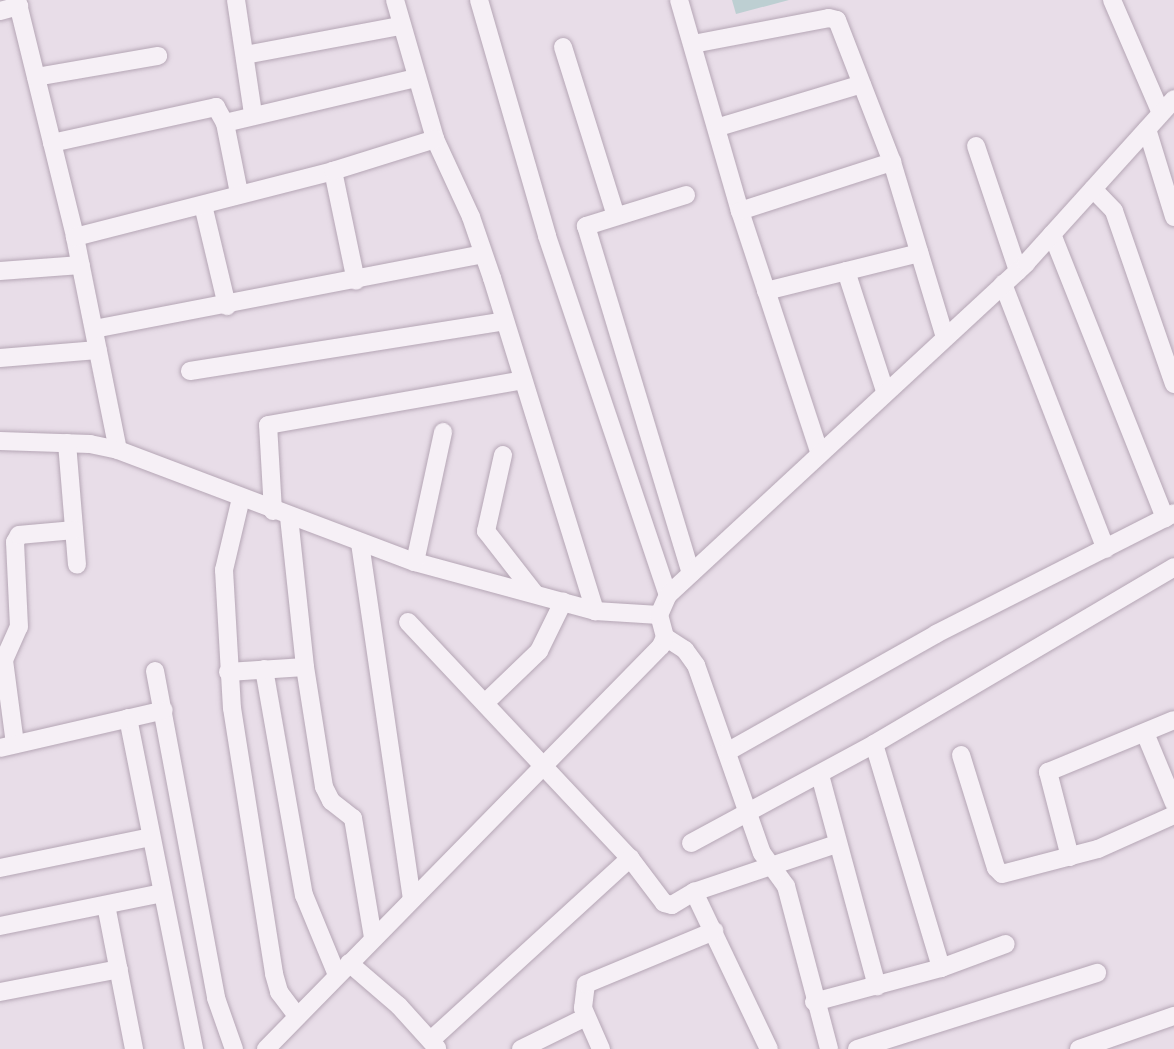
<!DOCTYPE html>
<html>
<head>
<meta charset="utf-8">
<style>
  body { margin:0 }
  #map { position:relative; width:1174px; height:1049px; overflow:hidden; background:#e8dde8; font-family:Overpass,sans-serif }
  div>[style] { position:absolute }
  .green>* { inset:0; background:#bdcfd2 }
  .roads { filter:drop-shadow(0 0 2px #b5a6b5) drop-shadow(0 0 2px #b5a6b5) }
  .minor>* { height:18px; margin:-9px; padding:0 9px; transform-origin:9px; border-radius:9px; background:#f6f0f6 }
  span { translate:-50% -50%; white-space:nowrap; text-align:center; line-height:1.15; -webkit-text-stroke:5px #f5ecf5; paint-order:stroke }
</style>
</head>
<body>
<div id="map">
  <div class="green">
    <i style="clip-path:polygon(732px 0,789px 0,736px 14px)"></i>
  </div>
  <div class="roads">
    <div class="minor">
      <i style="left:17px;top:0;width:244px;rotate:76.2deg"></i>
      <i style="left:75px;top:237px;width:217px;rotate:78.6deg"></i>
      <i style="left:236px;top:0;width:115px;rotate:81.5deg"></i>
      <i style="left:395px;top:0;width:145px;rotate:73.9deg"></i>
      <i style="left:435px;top:139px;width:86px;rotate:65.2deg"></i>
      <i style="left:471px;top:217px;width:65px;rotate:71deg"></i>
      <i style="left:492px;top:278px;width:349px;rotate:72.8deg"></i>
      <i style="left:479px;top:0;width:246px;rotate:73.9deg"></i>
      <i style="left:547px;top:236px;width:379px;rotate:71.4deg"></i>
      <i style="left:679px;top:0;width:220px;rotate:73.9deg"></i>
      <i style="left:740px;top:211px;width:253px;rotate:71.8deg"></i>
      <i style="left:1112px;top:0;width:123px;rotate:66.6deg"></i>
      <i style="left:0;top:11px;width:20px;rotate:-15deg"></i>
      <i style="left:693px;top:44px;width:138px;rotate:-10.8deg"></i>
      <i style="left:829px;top:18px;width:8px;rotate:14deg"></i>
      <i style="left:837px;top:20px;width:152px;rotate:68.8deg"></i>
      <i style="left:892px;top:162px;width:183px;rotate:73.2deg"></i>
      <i style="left:563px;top:47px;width:177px;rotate:72.6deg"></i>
      <i style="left:245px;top:55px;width:158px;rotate:-10.6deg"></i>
      <i style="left:36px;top:77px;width:124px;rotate:-9.8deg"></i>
      <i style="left:225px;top:123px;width:195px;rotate:-13.3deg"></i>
      <i style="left:719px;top:127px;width:149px;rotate:-16.7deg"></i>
      <i style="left:1147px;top:129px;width:92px;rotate:72.9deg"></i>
      <i style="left:52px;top:143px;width:168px;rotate:-12.4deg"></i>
      <i style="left:216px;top:107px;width:18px;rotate:61deg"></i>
      <i style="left:225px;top:123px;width:71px;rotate:78.7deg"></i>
      <i style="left:976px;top:146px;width:132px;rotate:71.4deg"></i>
      <i style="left:333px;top:171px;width:112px;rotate:78.2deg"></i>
      <i style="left:1093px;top:189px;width:30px;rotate:46deg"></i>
      <i style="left:1114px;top:211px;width:183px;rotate:70.9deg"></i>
      <i style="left:686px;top:195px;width:105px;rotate:162.8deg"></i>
      <i style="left:586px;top:226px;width:363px;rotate:73.2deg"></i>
      <i style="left:203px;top:205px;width:104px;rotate:76.6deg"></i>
      <i style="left:740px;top:211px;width:160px;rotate:-17.9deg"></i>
      <i style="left:1052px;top:234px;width:306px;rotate:68.3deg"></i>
      <i style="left:75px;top:237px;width:266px;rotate:-14.3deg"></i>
      <i style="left:333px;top:171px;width:107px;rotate:-17.4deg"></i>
      <i style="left:0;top:271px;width:81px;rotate:-4.2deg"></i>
      <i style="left:846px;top:271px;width:126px;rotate:72deg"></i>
      <i style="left:1003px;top:284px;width:284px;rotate:68.8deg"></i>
      <i style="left:766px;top:291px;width:158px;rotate:-13.9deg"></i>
      <i style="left:94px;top:329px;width:396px;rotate:-10.9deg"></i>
      <i style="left:0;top:358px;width:98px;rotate:-4.7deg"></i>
      <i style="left:190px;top:371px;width:318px;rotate:-9deg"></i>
      <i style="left:0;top:441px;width:90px;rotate:1.9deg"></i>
      <i style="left:90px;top:444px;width:29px;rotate:12deg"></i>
      <i style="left:118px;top:450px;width:317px;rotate:20.7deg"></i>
      <i style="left:415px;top:562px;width:187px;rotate:15.2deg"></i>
      <i style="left:595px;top:611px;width:64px;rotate:3.6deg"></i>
      <i style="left:67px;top:443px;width:122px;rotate:85.3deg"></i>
      <i style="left:503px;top:455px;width:78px;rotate:102.6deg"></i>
      <i style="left:486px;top:531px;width:80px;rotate:52.1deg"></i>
      <i style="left:241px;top:498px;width:74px;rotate:103.3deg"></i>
      <i style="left:224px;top:570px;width:138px;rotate:86.7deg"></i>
      <i style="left:232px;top:708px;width:269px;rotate:81deg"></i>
      <i style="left:274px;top:974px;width:19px;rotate:74deg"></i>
      <i style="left:279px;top:992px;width:30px;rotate:53deg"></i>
      <i style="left:273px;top:511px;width:86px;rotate:-93.3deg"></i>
      <i style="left:268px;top:425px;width:259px;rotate:-10deg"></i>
      <i style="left:289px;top:517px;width:151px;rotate:83.9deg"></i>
      <i style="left:305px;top:667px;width:121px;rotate:81deg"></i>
      <i style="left:324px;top:787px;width:16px;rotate:63deg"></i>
      <i style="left:331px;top:801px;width:28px;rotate:38deg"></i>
      <i style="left:353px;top:818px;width:122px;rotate:80.5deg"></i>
      <i style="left:360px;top:543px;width:360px;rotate:81.7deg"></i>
      <i style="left:415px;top:562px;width:133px;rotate:-77.8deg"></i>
      <i style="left:408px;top:622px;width:324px;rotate:46.8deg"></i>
      <i style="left:630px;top:858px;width:56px;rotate:52.9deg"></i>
      <i style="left:664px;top:903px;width:8px;rotate:14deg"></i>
      <i style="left:672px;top:905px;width:26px;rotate:-31deg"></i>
      <i style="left:694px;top:892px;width:174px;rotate:64.5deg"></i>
      <i style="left:665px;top:637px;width:24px;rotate:33deg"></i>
      <i style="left:685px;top:650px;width:19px;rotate:54deg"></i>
      <i style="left:696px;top:665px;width:199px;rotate:70.7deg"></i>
      <i style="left:762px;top:853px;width:41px;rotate:54deg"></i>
      <i style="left:786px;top:886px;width:169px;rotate:75.2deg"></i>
      <i style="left:264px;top:669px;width:230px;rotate:80deg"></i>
      <i style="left:304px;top:895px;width:87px;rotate:67.6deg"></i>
      <i style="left:155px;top:671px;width:333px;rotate:79.4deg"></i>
      <i style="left:216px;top:998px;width:54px;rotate:70.6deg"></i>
      <i style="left:228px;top:672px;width:77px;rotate:-3.7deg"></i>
      <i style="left:485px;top:703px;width:75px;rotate:-43.9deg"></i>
      <i style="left:539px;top:651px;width:55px;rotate:-63.9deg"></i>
      <i style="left:128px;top:718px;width:338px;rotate:78.7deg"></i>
      <i style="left:1145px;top:733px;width:76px;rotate:67.5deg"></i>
      <i style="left:15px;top:744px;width:85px;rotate:-97.5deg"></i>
      <i style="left:4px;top:660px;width:36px;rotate:-66deg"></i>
      <i style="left:19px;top:627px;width:85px;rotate:-92.7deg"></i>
      <i style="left:15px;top:542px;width:8px;rotate:-60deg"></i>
      <i style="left:19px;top:535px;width:55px;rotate:-5.2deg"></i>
      <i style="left:874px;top:744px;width:234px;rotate:73.3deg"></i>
      <i style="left:0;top:748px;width:168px;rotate:-13deg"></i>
      <i style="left:727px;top:752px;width:240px;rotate:-29.4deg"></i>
      <i style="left:936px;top:634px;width:267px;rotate:-26.9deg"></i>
      <i style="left:961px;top:755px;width:118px;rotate:72.8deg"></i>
      <i style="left:996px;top:868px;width:8px;rotate:45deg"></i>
      <i style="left:1002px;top:874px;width:99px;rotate:-14.6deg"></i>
      <i style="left:1098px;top:849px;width:83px;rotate:-24.1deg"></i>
      <i style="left:820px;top:775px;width:219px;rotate:74.9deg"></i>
      <i style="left:691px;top:843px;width:208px;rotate:-28.4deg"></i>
      <i style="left:874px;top:744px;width:348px;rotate:-30.5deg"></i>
      <i style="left:1070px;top:857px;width:88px;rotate:-104.5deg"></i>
      <i style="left:1048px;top:772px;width:136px;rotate:-22.4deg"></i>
      <i style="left:0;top:868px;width:154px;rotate:-11.6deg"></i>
      <i style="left:694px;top:892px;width:151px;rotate:-18.6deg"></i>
      <i style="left:106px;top:905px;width:147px;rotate:79deg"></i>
      <i style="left:0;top:926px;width:165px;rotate:-11.5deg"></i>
      <i style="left:349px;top:963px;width:66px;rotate:40.7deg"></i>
      <i style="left:399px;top:1006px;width:57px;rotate:47.9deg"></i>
      <i style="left:0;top:992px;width:121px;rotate:-10.9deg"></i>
      <i style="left:814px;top:1002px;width:131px;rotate:-15deg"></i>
      <i style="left:941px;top:968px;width:69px;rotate:-20.3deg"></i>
      <i style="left:431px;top:1040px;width:270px;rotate:-42.4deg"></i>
      <i style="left:266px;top:1049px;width:564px;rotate:-45.57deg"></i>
      <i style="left:661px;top:646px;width:10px;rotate:-66deg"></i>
      <i style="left:665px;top:637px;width:23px;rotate:-105deg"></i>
      <i style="left:659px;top:615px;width:22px;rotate:-66deg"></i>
      <i style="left:668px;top:595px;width:488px;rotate:-42.8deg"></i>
      <i style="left:1026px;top:263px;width:221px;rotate:-47.9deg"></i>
      <i style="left:521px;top:1049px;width:72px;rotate:-26.2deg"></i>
      <i style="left:601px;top:1049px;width:45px;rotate:-113.7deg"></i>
      <i style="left:583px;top:1008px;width:24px;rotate:-83deg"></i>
      <i style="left:586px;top:984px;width:139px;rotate:-22.5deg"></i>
      <i style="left:857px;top:1049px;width:252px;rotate:-17.6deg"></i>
      <i style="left:1079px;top:1049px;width:101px;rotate:-19.2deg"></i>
    </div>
  </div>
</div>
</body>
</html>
